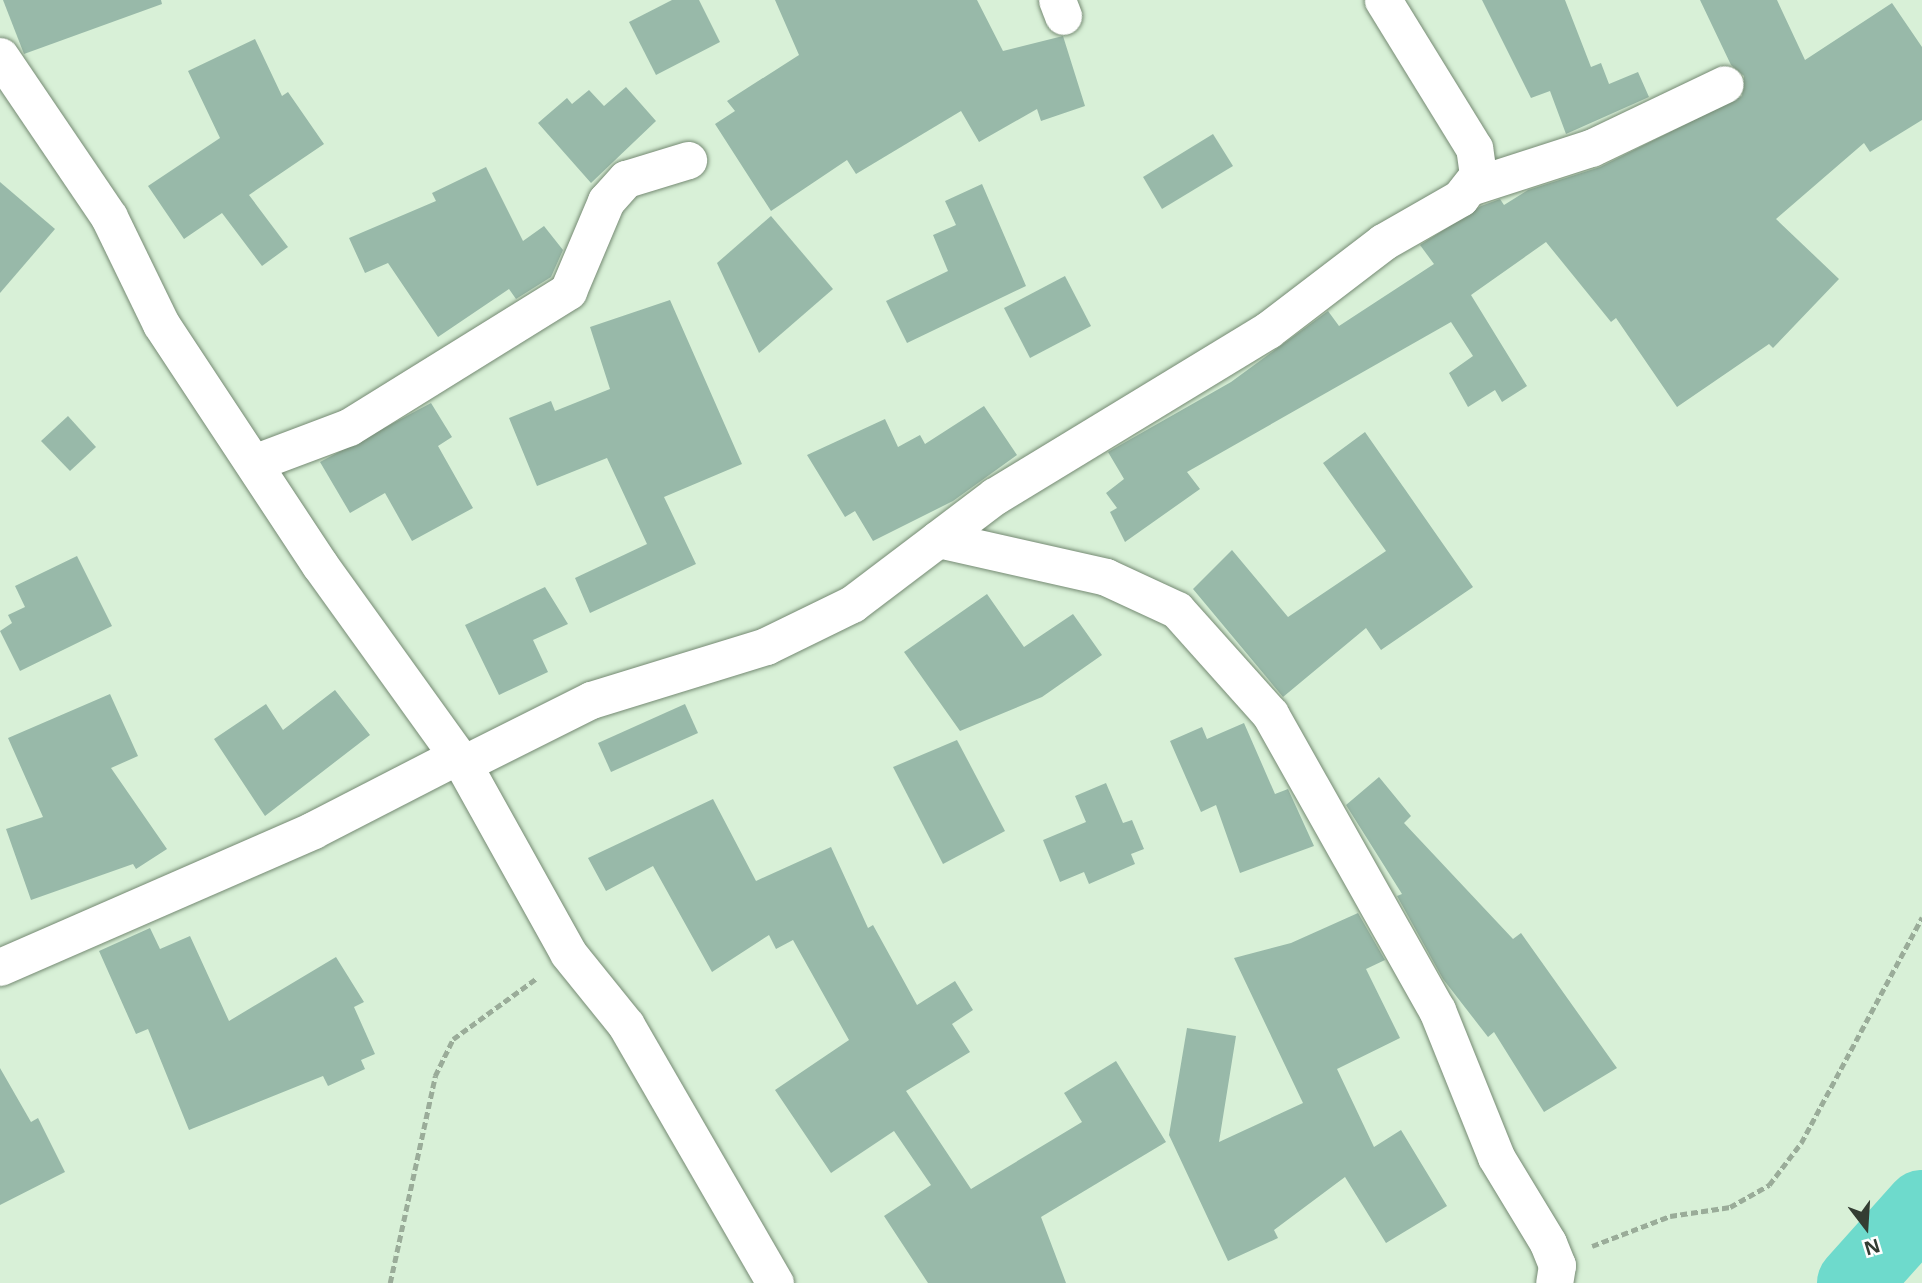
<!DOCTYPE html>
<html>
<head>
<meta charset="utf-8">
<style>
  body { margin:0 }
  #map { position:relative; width:1922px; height:1283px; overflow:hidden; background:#d8f0d7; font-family:"Noto Sans",sans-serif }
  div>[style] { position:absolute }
  .river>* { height:74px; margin:-37px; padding:0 37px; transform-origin:37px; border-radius:37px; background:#6edacc }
  .building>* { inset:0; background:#98b9a9 }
  .path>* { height:4.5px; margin-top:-2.25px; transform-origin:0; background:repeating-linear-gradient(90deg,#9aac99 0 7px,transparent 0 10.5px) }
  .roads { filter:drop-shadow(0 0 2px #758a73) drop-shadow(0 0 2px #758a73) }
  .street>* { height:37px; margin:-18.5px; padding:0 18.5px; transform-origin:18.5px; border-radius:18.5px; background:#fff }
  span { translate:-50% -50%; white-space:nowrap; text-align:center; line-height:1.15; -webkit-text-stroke:5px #fff; paint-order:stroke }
  .north { position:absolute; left:1831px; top:1192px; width:70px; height:70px; -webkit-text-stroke:5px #fff; paint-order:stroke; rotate:163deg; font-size:19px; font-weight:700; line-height:28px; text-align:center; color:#343d33 }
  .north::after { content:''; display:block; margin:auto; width:24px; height:32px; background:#343d33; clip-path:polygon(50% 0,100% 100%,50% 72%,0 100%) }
</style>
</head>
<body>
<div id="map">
  <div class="river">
    <i style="left:1854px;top:1283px;width:102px;rotate:-48.2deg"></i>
  </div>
  <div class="building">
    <i style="clip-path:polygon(3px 0,161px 0,162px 4px,24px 54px)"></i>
    <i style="clip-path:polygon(672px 0,699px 0,720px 42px,656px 75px,629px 22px)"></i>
    <i style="clip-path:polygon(775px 0,977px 0,1003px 51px,1063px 36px,1085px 106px,1041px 121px,1037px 109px,979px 142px,961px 111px,856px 174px,847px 160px,771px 211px,715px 124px,735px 111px,727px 101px,799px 55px)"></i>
    <i style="clip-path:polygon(1482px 0,1565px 0,1591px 67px,1601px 63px,1609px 84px,1638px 72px,1649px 97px,1566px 134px,1550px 91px,1531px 98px)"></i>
    <i style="clip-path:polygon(1700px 0,1777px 0,1805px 60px,1892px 3px,1922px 47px,1922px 120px,1870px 152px,1864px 143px,1776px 219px,1839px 279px,1773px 348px,1769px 344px,1677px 407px,1616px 318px,1611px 322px,1546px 242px,1471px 295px,1527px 386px,1502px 402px,1495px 390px,1468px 407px,1449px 373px,1473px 356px,1451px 322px,1187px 472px,1200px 489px,1125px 542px,1110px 512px,1117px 508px,1106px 493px,1124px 479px,1108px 452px,1231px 382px,1328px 311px,1339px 326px,1434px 264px,1420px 245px,1481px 206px,1500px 199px,1504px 205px,1528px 190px,1600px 167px,1742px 96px,1744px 76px,1731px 65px)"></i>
    <i style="clip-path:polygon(255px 39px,282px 96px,288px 92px,324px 144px,249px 195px,288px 247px,262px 266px,222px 213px,184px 239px,148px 186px,220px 138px,188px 71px)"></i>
    <i style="clip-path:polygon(626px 87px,656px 121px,591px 183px,538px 123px,567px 98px,572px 104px,589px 90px,604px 106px)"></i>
    <i style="clip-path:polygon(1213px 134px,1233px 166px,1162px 209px,1143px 177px)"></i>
    <i style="clip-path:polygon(486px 167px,523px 241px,544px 226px,563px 250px,551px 277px,516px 299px,509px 289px,438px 337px,388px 263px,365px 273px,349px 238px,436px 201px,432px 193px)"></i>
    <i style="clip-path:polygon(0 182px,55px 229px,0 293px)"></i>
    <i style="clip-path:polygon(982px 184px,1026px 286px,907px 343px,886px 301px,948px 271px,933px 235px,956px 225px,945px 201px)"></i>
    <i style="clip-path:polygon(771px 216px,833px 289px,759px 353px,717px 263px)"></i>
    <i style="clip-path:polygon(1065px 276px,1091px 326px,1030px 358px,1004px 308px)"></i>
    <i style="clip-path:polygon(670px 300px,742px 464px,664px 497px,696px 564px,590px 613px,575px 578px,647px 544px,607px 458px,537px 486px,509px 418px,551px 401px,555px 411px,610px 389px,590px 327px)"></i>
    <i style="clip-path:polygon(431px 403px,452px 437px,438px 446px,473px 508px,412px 541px,385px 493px,350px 513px,320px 462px)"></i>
    <i style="clip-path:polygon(984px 406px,1017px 455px,953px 501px,873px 541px,855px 511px,845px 517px,807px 455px,885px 419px,898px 447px,920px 435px,925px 444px)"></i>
    <i style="clip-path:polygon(68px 416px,96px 447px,70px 471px,41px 441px)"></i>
    <i style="clip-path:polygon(1365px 432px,1473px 587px,1381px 650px,1366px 628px,1283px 697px,1193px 589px,1232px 550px,1288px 617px,1386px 551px,1323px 463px)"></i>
    <i style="clip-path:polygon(77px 556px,112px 626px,20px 671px,0 631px,12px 623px,8px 615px,25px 607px,15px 586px)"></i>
    <i style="clip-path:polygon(545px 587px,568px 624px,533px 640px,548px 672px,499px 695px,465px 625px)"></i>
    <i style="clip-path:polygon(987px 594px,1024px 647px,1073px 614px,1102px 655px,1042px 697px,960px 731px,904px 652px)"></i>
    <i style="clip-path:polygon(335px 690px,370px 735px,265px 816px,214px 739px,266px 704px,283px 730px)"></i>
    <i style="clip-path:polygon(110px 694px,138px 756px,111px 768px,167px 849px,136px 869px,133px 864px,31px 900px,6px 829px,43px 817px,8px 738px)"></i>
    <i style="clip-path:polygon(685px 704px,698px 733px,611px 772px,598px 743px)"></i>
    <i style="clip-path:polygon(1244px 723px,1275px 794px,1288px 789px,1314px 846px,1240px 873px,1216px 805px,1201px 812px,1170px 741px,1202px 727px,1207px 739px)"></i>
    <i style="clip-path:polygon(957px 740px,1005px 831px,943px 864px,893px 767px)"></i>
    <i style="clip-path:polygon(1379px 777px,1411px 816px,1404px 823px,1513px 939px,1521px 933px,1617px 1068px,1544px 1112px,1494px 1032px,1488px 1037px,1443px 979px,1397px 896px,1402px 894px,1346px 805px)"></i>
    <i style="clip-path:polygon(1106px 783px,1123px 823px,1132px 820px,1144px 849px,1131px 854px,1135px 864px,1089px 884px,1084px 872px,1060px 882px,1043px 840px,1086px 822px,1075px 796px)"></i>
    <i style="clip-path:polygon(713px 799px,756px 881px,831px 847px,868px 928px,873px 925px,917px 1005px,955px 981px,973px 1010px,952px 1024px,970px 1052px,906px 1091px,971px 1189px,1082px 1122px,1064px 1093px,1116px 1061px,1166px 1142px,1041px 1217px,1066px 1283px,928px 1283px,884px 1216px,931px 1185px,894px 1131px,831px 1173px,775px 1090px,849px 1040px,793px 940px,776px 949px,769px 935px,712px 972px,653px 866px,606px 891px,588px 858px)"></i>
    <i style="clip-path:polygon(1358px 913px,1385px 960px,1366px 969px,1400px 1038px,1337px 1069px,1374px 1147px,1401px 1130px,1447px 1206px,1386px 1243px,1345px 1177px,1274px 1230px,1278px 1238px,1228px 1261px,1169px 1135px,1187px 1028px,1236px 1036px,1219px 1142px,1303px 1103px,1234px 958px,1291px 943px)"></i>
    <i style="clip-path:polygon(150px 928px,160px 949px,190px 936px,229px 1021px,336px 957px,364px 1002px,354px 1007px,375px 1054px,361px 1060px,365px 1069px,328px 1086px,323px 1076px,189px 1130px,148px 1029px,136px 1034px,99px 951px)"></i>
    <i style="clip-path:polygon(0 1068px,31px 1122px,38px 1118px,65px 1172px,0 1205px)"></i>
  </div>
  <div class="path">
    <i style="left:1592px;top:1246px;width:84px;rotate:-21deg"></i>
    <i style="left:1670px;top:1216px;width:61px;rotate:-8.5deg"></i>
    <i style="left:1730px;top:1207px;width:45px;rotate:-29.4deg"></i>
    <i style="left:1769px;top:1185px;width:53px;rotate:-52.7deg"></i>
    <i style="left:1801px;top:1143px;width:256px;rotate:-61.8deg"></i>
    <i style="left:390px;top:1283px;width:212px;rotate:-77.7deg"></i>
    <i style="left:435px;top:1076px;width:41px;rotate:-64.1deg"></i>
    <i style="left:453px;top:1039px;width:104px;rotate:-36deg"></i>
  </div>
  <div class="roads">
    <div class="street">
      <i style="left:1057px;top:0;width:17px;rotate:69deg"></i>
      <i style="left:0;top:56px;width:194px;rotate:55.9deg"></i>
      <i style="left:109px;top:217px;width:119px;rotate:64.1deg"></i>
      <i style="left:161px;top:324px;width:289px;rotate:56.6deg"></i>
      <i style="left:320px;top:565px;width:245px;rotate:54.3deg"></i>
      <i style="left:463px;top:764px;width:216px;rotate:60.9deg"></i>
      <i style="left:568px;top:953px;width:92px;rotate:51.1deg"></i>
      <i style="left:626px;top:1025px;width:298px;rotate:60deg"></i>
      <i style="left:1473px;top:186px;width:124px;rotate:-17.9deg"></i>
      <i style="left:1591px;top:148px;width:148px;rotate:-25.5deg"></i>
      <i style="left:256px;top:462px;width:99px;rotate:-20.6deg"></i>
      <i style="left:349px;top:427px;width:258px;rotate:-31.8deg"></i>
      <i style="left:568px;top:291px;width:98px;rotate:-67.1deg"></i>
      <i style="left:606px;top:201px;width:30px;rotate:-48deg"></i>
      <i style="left:626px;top:179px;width:65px;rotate:-17deg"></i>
      <i style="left:938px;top:539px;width:172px;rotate:12.7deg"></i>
      <i style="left:1106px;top:577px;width:78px;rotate:24.9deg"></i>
      <i style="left:1177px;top:610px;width:140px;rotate:48.2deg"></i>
      <i style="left:1270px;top:714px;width:340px;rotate:60.6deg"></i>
      <i style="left:1437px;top:1010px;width:158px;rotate:68.1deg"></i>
      <i style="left:1496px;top:1157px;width:100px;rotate:58.8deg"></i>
      <i style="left:1548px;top:1243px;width:24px;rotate:68deg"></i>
      <i style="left:1557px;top:1265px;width:18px;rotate:99deg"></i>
      <i style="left:463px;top:764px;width:143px;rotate:-26.6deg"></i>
      <i style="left:591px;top:700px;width:183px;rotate:-17.1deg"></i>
      <i style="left:766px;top:646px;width:96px;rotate:-26deg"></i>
      <i style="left:852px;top:604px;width:179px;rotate:-37.1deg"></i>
      <i style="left:995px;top:496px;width:320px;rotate:-31.3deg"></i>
      <i style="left:1268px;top:330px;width:145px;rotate:-37.4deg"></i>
      <i style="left:1383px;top:242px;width:89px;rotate:-29.7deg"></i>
      <i style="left:1460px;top:198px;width:29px;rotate:-52deg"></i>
      <i style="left:1478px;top:175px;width:27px;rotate:-98deg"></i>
      <i style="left:1474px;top:148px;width:174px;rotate:-121.6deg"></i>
      <i style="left:0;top:967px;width:342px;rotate:-23.6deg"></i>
      <i style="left:313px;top:830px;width:162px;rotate:-27.2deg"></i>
    </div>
  </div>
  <div class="north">N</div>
</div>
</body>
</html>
